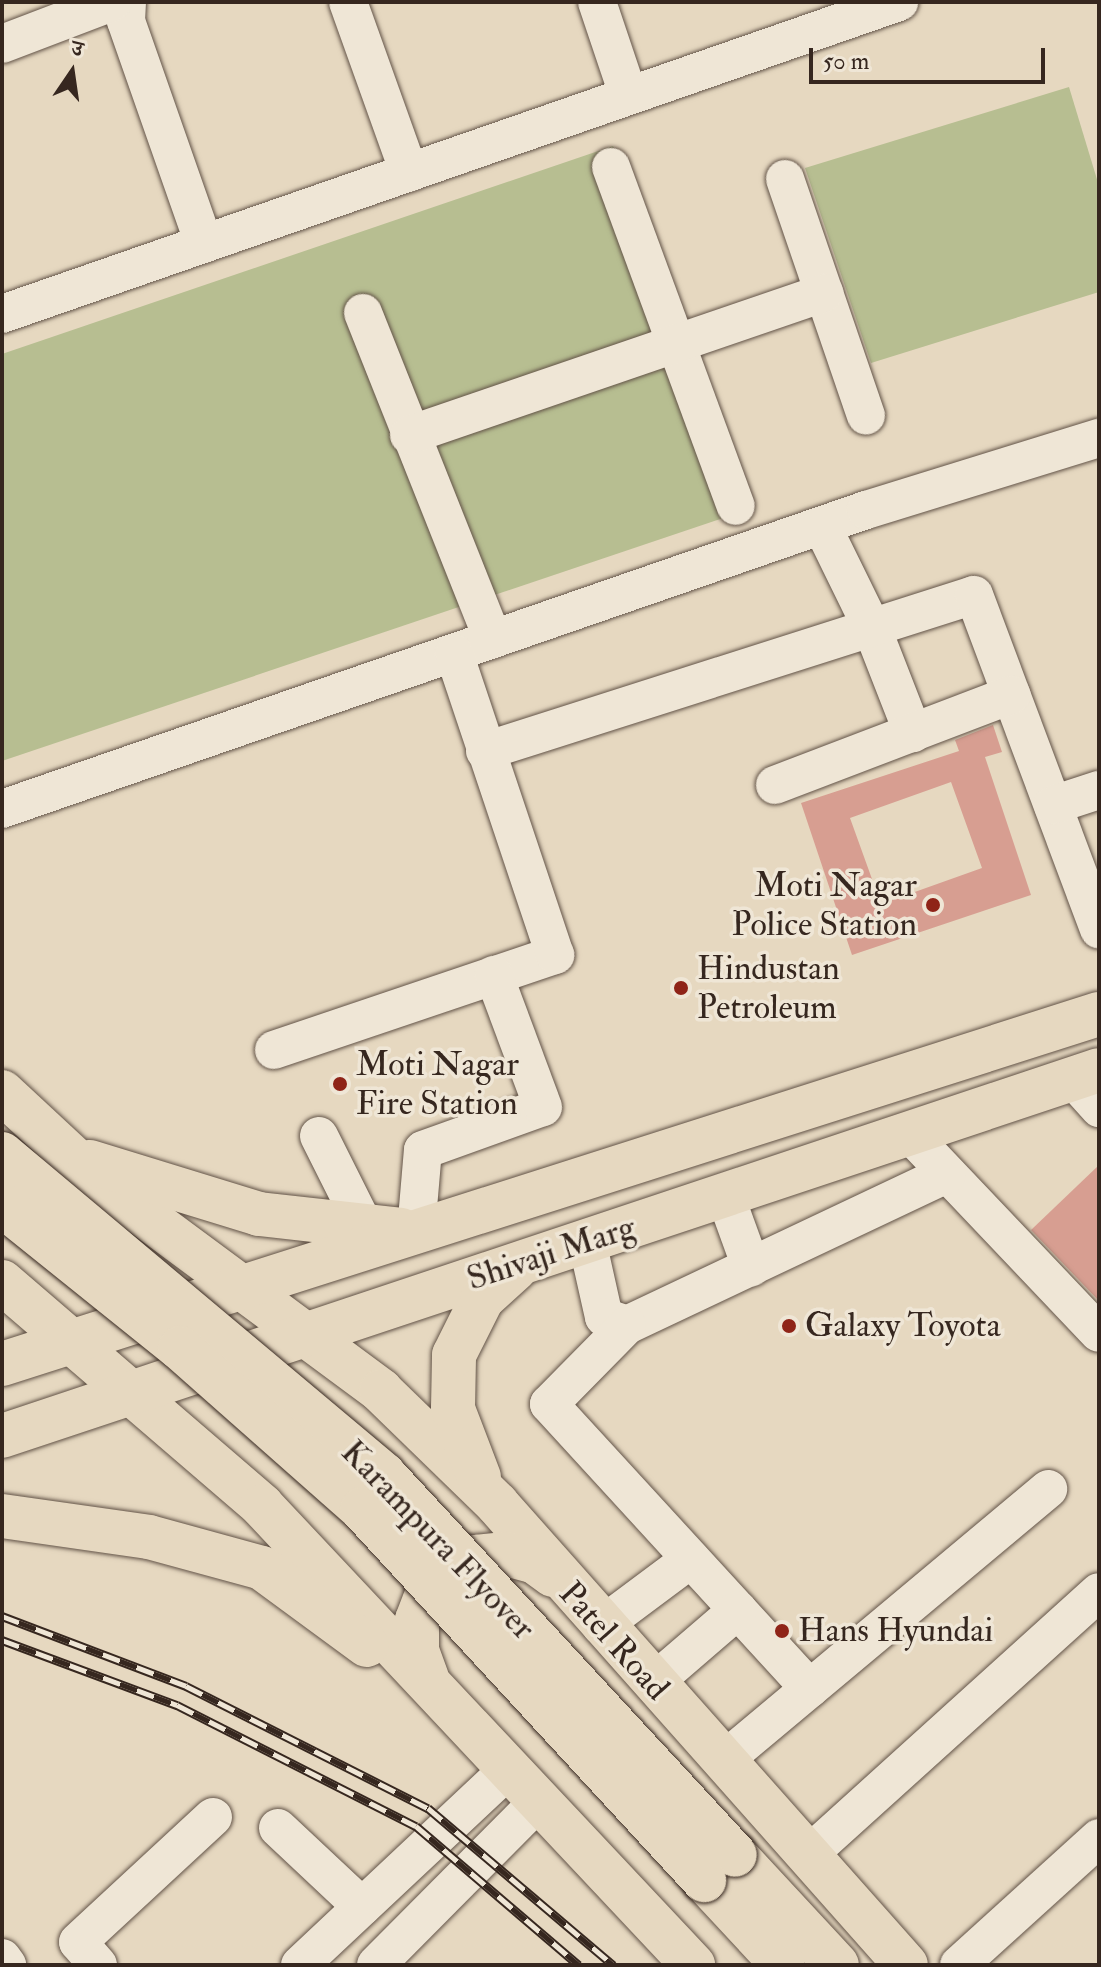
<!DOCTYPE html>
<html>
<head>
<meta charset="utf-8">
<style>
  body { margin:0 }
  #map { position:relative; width:1101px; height:1967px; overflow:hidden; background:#e6d8c0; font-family:"IM FELL Double Pica","Noto Serif Devanagari",serif }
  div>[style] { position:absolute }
  .green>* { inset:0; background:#b7be91 }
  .building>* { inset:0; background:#d79e91 }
  .roads { filter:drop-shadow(0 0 2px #625347) drop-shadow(0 0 2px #625347) }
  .minor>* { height:38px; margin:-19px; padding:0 19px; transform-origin:19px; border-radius:19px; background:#efe6d6 }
  .major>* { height:44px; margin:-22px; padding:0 22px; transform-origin:22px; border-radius:22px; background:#e6d8c0 }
  .rail>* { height:9px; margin-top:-4.5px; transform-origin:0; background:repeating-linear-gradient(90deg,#efe6d6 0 18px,#36271f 0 36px); box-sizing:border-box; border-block:2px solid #36271f }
  .bridges { filter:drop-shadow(0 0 2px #36271f) drop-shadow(0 0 2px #36271f) }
  .major-bridge>* { height:44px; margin:-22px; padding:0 22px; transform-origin:22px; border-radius:22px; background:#e6d8c0 }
  .dots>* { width:22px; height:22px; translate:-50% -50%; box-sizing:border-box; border:4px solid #efe6d6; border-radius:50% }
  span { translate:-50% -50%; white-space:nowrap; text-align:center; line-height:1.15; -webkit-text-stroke:7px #efe6d6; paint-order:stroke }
  .poi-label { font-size:34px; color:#36271f }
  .right { translate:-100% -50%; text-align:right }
  .left { translate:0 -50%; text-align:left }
  .street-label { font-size:34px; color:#36271f }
  .frame { position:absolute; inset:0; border:4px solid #36271f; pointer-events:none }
  .north { position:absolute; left:32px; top:32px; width:80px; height:80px; -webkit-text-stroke:6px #efe6d6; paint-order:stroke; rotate:13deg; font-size:22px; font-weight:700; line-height:32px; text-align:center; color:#36271f }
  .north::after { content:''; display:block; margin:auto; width:28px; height:36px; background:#36271f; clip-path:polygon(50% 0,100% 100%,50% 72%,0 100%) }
  .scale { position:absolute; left:809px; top:48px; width:236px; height:36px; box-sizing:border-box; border:4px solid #36271f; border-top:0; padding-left:10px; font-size:24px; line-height:28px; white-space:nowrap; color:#36271f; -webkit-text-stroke:6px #efe6d6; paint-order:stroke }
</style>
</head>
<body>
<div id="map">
  <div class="green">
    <i style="clip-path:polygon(1069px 87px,1099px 186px,1099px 292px,871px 363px,805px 168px)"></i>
    <i style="clip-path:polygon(613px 146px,747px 510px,2px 761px,2px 354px)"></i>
  </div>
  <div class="building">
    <i style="clip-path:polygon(evenodd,993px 725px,1002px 752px,985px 757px,1031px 895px,852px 955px,801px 803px,959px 751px,955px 740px,993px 725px,951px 782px,982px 868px,881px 904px,850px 818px,951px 782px)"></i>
    <i style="clip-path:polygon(1099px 1165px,1099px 1301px,1031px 1230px)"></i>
  </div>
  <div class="roads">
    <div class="minor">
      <i style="left:127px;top:2px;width:19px;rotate:93deg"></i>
      <i style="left:126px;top:21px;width:236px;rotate:70.7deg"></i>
      <i style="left:348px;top:2px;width:181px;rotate:70.3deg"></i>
      <i style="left:597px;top:2px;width:97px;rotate:71.4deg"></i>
      <i style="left:2px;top:44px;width:118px;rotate:-20.9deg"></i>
      <i style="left:611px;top:167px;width:361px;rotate:69.8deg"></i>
      <i style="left:785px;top:179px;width:250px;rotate:71.1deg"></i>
      <i style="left:363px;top:313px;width:351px;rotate:68.3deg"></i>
      <i style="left:2px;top:314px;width:950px;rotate:-19.18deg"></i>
      <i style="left:409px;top:435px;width:439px;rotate:-18.9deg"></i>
      <i style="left:822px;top:526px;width:114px;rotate:63.9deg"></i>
      <i style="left:872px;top:628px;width:113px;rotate:68.7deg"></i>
      <i style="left:485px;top:751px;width:513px;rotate:-17.69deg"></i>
      <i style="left:974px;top:595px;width:357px;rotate:69.5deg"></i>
      <i style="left:775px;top:785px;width:253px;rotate:-20.9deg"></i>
      <i style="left:1053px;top:805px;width:48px;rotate:-18.1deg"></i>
      <i style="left:2px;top:809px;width:914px;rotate:-19.09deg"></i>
      <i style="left:866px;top:510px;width:244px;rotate:-17.2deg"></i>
      <i style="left:274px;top:1050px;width:297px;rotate:-18.7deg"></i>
      <i style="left:555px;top:955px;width:318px;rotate:-108.5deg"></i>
      <i style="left:1074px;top:1080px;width:38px;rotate:48deg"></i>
      <i style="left:910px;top:1134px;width:274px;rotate:46.5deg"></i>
      <i style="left:319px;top:1136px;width:101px;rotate:63.4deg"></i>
      <i style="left:725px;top:1195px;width:77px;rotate:70.1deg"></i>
      <i style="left:416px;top:1231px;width:81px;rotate:-85.1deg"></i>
      <i style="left:423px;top:1150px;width:127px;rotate:-19.7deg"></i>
      <i style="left:543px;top:1107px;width:141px;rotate:-110.4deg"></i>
      <i style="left:587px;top:1241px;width:78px;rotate:77.4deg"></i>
      <i style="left:604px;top:1317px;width:24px;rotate:19deg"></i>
      <i style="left:627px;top:1325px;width:354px;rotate:-25.3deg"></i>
      <i style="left:627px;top:1325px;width:111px;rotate:134.6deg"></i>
      <i style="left:549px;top:1404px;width:386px;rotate:47.5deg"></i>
      <i style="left:601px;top:1626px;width:112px;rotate:-36.7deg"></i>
      <i style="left:653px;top:1683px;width:112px;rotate:-40.7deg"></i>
      <i style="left:723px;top:1761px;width:424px;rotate:-39.9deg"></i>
      <i style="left:278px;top:1828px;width:115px;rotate:43.2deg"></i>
      <i style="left:808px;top:1855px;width:392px;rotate:-42.1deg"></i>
      <i style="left:2px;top:1958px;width:9px;rotate:54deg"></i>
      <i style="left:98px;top:1965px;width:30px;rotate:-131deg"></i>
      <i style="left:78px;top:1942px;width:184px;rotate:-42.8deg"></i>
      <i style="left:300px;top:1965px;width:287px;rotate:-43.2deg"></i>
      <i style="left:376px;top:1965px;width:231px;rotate:-45.2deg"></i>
      <i style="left:959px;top:1965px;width:189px;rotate:-42.2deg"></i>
    </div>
    <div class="major">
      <i style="left:2px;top:1092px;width:132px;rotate:42.9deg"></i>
      <i style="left:99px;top:1182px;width:351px;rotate:36.5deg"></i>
      <i style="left:381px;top:1391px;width:162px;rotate:44.2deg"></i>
      <i style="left:497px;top:1504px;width:616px;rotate:48.42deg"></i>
      <i style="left:90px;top:1162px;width:177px;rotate:17.1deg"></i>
      <i style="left:259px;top:1214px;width:143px;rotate:6.4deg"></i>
      <i style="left:2px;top:1282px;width:343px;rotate:40.7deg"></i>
      <i style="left:262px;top:1506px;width:630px;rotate:46.8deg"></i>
      <i style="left:2px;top:1364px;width:1151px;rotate:-17.7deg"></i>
      <i style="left:2px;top:1436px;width:1156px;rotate:-18.45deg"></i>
      <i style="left:479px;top:1477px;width:73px;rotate:-110.9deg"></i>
      <i style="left:453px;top:1409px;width:54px;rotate:-88.9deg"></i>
      <i style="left:454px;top:1355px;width:63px;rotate:-63.4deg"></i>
      <i style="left:482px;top:1299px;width:45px;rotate:-42.3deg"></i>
      <i style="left:2px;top:1516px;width:148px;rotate:8.1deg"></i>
      <i style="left:149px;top:1537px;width:117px;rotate:15.3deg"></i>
      <i style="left:262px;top:1568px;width:130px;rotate:36.3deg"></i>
      <i style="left:427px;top:1678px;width:30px;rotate:-110deg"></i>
      <i style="left:417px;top:1650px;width:30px;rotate:-90deg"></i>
      <i style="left:417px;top:1620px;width:30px;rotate:-69deg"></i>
      <i style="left:428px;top:1592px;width:30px;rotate:-46deg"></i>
      <i style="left:449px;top:1570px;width:30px;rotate:-26deg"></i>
      <i style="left:476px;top:1557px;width:30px;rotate:-6deg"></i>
      <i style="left:506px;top:1554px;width:30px;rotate:15deg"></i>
      <i style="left:535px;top:1562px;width:22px;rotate:36deg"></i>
      <i style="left:735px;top:1855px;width:150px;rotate:47.2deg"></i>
      <i style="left:704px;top:1880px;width:116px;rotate:47.1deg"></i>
    </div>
  </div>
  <div class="rail">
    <i style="left:2px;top:1616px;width:197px;rotate:20.8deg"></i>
    <i style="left:186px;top:1686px;width:271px;rotate:26.8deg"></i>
    <i style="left:428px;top:1808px;width:243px;rotate:40.3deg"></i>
    <i style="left:2px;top:1640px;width:187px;rotate:20.4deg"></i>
    <i style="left:177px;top:1705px;width:268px;rotate:26.9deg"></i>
    <i style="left:416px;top:1826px;width:214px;rotate:40.5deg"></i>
  </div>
  <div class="bridges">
    <div class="major-bridge">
      <i style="left:2px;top:1154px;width:499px;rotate:40deg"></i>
      <i style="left:384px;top:1475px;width:517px;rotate:47.27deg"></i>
      <i style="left:2px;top:1205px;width:228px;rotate:38.8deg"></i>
      <i style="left:180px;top:1348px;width:243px;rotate:41.5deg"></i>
      <i style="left:362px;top:1509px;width:505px;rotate:47.33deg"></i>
    </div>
  </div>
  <div class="dots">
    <i style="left:933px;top:905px;background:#8f2418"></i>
    <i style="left:681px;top:988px;background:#8f2418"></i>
    <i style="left:340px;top:1084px;background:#8f2418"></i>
    <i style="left:789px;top:1326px;background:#8f2418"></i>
    <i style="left:782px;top:1631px;background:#8f2418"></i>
  </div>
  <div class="poi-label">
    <span class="right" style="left:917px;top:905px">Moti Nagar<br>Police Station</span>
    <span class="left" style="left:697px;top:988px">Hindustan<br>Petroleum</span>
    <span class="left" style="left:356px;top:1084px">Moti Nagar<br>Fire Station</span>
    <span class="left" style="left:805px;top:1326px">Galaxy Toyota</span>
    <span class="left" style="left:798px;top:1631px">Hans Hyundai</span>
  </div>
  <div class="street-label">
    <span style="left:551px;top:1253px;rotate:-18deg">Shivaji Marg</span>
    <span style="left:438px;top:1540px;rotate:46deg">Karampura Flyover</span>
    <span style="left:614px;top:1641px;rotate:48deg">Patel Road</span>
  </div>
  <div class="frame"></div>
  <div class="north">उ</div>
  <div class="scale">50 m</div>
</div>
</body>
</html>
